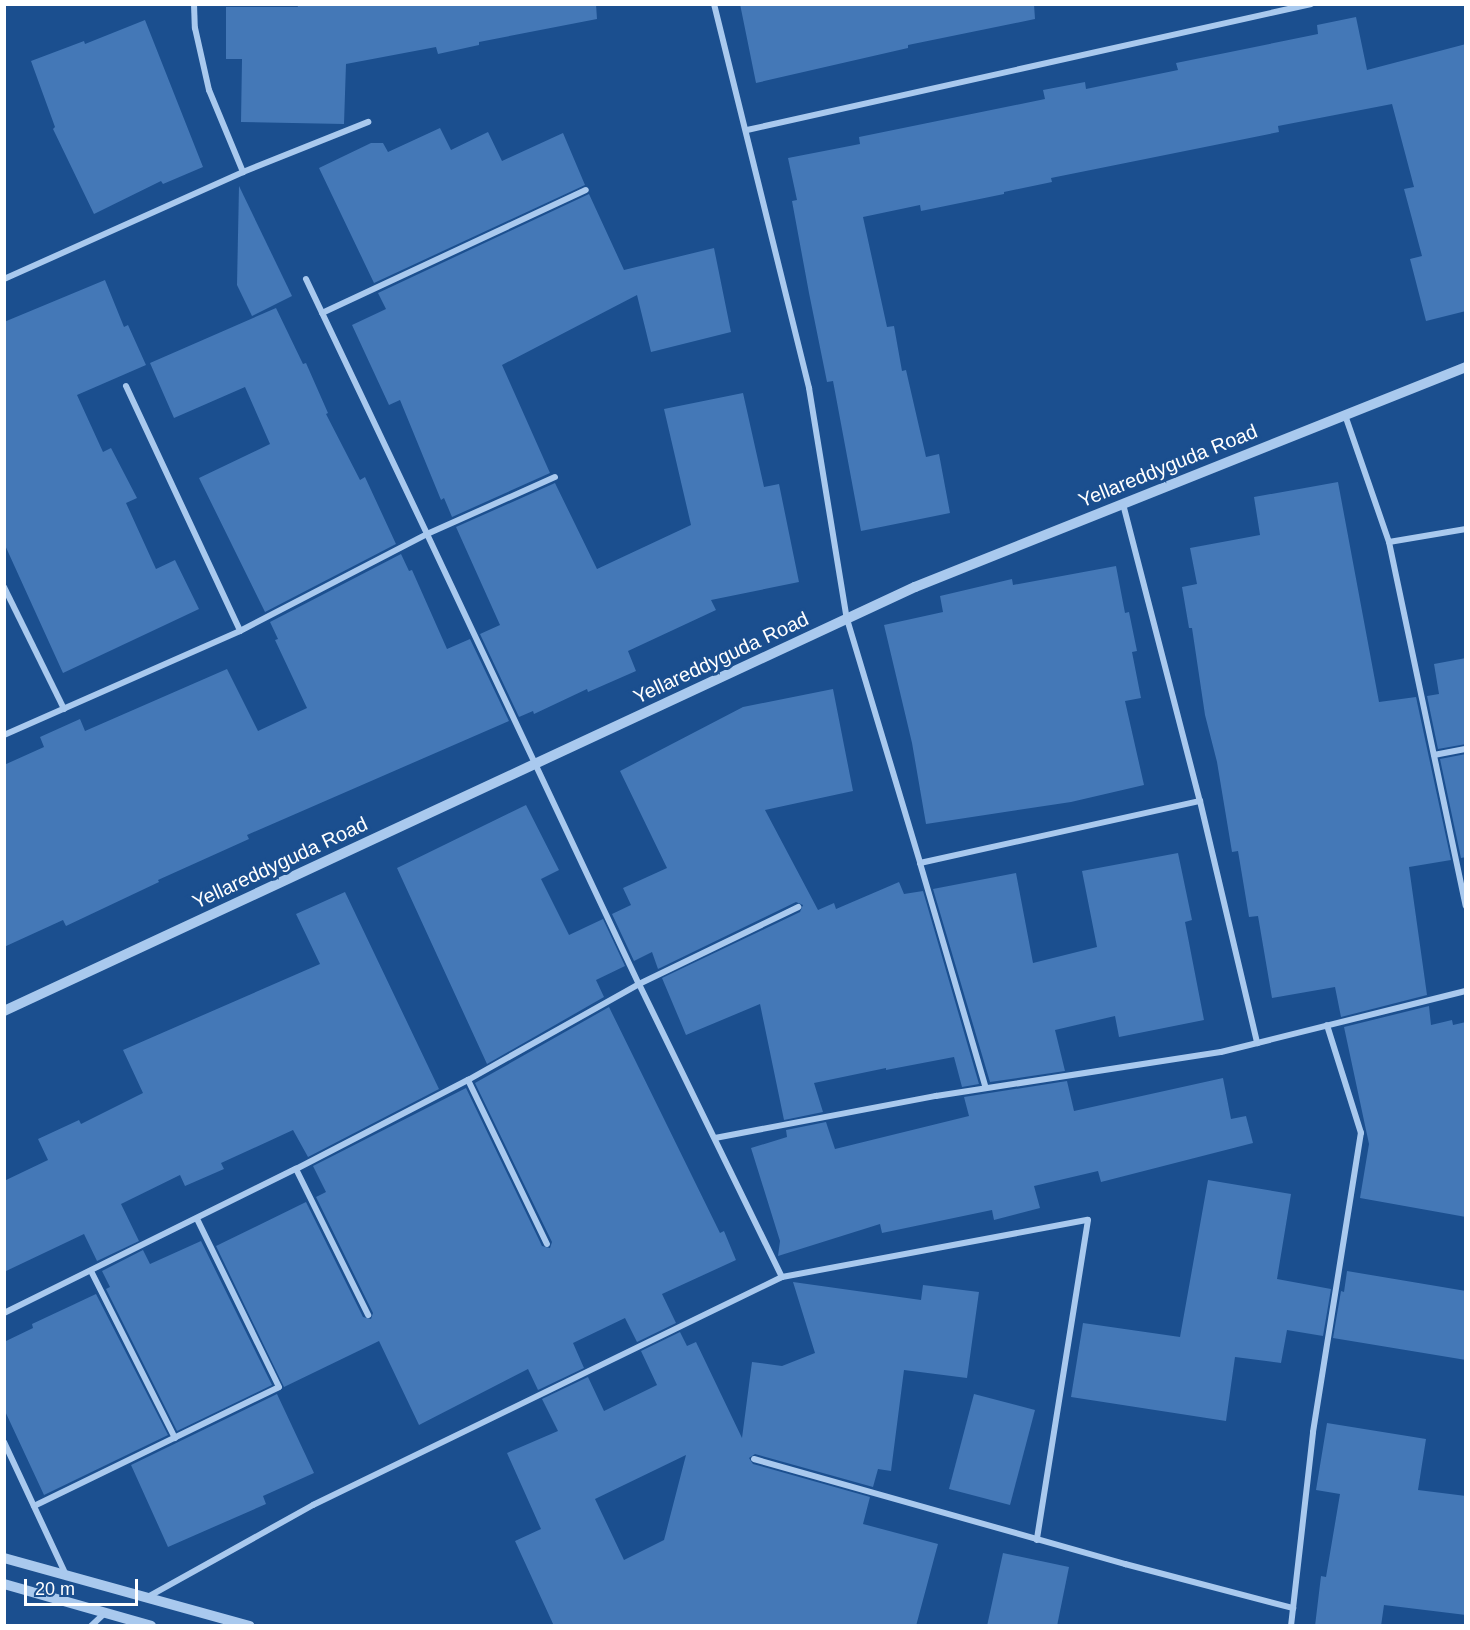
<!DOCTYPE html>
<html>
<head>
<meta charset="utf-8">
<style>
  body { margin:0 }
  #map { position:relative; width:1470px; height:1630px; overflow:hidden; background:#1b4f8f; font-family:Helvetica,sans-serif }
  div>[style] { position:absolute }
  .building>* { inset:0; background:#4478b7 }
  .minor>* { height:6px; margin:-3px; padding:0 3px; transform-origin:3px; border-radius:3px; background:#a9c9ee }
  .tertiary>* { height:10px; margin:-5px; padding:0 5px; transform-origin:5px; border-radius:5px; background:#a9c9ee }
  span { translate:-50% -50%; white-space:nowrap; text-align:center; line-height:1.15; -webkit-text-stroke:6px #1b4f8f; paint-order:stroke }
  .street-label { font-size:20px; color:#fff }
  .frame { position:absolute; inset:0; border:6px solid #fff; pointer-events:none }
  .scale { position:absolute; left:24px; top:1579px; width:114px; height:27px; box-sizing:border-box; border:3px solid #fff; border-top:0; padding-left:8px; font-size:18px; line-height:21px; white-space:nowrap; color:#fff; -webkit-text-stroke:4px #1b4f8f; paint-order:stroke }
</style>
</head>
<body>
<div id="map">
  <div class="building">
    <i style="clip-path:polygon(297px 4px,596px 4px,597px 19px,479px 42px,479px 45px,438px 54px,436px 47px,346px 64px,344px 124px,241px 122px,242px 59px,226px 59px,226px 7px,298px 7px)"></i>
    <i style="clip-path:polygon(740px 4px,1034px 4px,1035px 19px,908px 45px,908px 48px,756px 83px)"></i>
    <i style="clip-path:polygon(1356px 17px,1367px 70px,1466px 44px,1466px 311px,1426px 321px,1410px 259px,1422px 256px,1404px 189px,1414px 187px,1392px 104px,1278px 126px,1279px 132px,1051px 178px,1052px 182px,1004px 192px,1004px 194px,921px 211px,920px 205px,863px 217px,887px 327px,894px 326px,902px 371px,906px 370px,926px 457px,939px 454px,950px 513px,861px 531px,833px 381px,827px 382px,809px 293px,792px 201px,797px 200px,788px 158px,860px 144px,859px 137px,1045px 99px,1043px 90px,1085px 82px,1086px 89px,1178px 70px,1176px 63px,1318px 34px,1317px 25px)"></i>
    <i style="clip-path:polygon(145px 20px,203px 167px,163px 184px,161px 181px,94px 214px,53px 129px,55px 127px,31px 61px,84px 41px,85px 44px)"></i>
    <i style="clip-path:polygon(440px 128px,451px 150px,488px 132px,502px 161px,563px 133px,585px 185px,374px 283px,319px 168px,371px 143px,383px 143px,388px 152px)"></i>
    <i style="clip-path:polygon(239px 186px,292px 296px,252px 316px,237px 285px)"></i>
    <i style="clip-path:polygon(589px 194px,624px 270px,714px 248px,731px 332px,651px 352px,637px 295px,502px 365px,550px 473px,452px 517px,444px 498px,441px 500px,400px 400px,389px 405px,352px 325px,386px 309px,378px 293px)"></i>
    <i style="clip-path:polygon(105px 280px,124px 327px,128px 325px,146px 365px,77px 395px,103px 452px,111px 448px,137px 498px,126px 503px,156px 569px,175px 560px,199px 609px,63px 673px,4px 543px,4px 322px)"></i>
    <i style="clip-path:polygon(276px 308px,303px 364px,306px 363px,328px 413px,326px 414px,360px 480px,365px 477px,396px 544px,265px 612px,199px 478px,270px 444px,245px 387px,174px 418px,150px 363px)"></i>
    <i style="clip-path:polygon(743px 393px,764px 487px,779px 484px,799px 582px,711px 600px,716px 610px,628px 651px,636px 671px,588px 692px,587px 689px,534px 714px,533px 711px,519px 717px,480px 634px,500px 625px,456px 527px,555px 483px,597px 569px,691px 525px,664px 409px)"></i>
    <i style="clip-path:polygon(1338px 482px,1379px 702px,1416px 697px,1451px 860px,1409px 867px,1427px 995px,1341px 1017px,1335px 987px,1272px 998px,1258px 916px,1249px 917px,1238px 851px,1232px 852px,1217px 762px,1205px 715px,1192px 628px,1189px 628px,1182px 587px,1197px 584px,1190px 548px,1260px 535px,1254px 497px)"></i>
    <i style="clip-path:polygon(401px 554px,409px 571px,412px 570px,447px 649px,470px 639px,509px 721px,247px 835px,249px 839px,158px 880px,159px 882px,66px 926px,63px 920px,4px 947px,4px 765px,44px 747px,40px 737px,80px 719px,85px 731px,227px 669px,258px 731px,307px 708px,275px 640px,278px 639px,270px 622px)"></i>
    <i style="clip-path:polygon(1116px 566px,1125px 613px,1129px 612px,1137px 651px,1132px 652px,1141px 698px,1125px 701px,1144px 785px,1071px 802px,926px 824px,912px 743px,884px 625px,943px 612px,940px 596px,1012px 579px,1013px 585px)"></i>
    <i style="clip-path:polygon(1466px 658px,1466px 744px,1438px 749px,1427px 696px,1439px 694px,1434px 664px)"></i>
    <i style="clip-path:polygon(833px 689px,853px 791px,765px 810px,818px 910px,834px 903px,836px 909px,899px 882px,904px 894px,923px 891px,979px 1084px,962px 1087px,954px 1057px,886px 1070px,886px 1068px,814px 1083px,823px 1112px,784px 1120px,760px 1004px,686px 1035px,662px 978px,800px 912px,803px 905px,796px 902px,658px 969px,652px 952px,634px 961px,612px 914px,631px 905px,623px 888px,667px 868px,620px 771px,743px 707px)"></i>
    <i style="clip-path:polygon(1466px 754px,1466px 857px,1461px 858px,1440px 759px)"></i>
    <i style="clip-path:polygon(526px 805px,559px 870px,541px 879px,569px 935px,603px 919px,625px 966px,596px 980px,604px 997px,487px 1064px,397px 868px)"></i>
    <i style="clip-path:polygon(1178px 853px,1192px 920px,1185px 922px,1204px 1020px,1119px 1037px,1115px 1016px,1055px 1030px,1065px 1071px,990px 1082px,933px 889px,1016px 873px,1033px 963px,1097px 947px,1082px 871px)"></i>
    <i style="clip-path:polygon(345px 892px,439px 1089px,308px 1157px,293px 1130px,221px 1163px,224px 1169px,185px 1186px,180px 1175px,121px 1204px,139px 1241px,97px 1261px,84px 1234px,4px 1272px,4px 1181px,48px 1160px,38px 1139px,79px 1120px,81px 1124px,143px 1093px,123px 1050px,320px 964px,296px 914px)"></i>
    <i style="clip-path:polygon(1429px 1006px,1431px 1025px,1452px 1020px,1453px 1025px,1466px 1022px,1466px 1217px,1360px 1198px,1369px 1144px,1344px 1027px)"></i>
    <i style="clip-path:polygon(609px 1007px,720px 1233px,724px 1231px,736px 1260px,662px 1294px,676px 1323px,637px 1342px,625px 1318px,573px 1343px,584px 1368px,538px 1390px,528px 1369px,419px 1425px,379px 1341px,284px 1387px,216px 1246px,306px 1202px,363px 1317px,371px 1319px,373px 1313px,316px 1197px,326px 1192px,313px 1166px,466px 1088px,542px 1246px,550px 1248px,552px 1242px,475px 1083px)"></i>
    <i style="clip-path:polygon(1223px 1078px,1231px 1119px,1246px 1116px,1253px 1143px,1101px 1182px,1098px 1171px,1034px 1186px,1040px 1208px,994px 1220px,992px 1210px,882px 1233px,880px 1224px,778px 1256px,780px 1241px,751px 1148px,787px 1137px,786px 1130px,826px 1122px,835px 1149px,969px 1116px,964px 1097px,1067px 1081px,1074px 1111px)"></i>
    <i style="clip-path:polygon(1208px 1180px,1291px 1194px,1277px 1279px,1331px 1289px,1323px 1336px,1287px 1330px,1281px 1363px,1235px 1357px,1226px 1421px,1071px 1397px,1083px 1323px,1180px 1337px)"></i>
    <i style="clip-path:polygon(201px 1241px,272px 1385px,177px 1431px,106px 1289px,110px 1287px,102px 1271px,143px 1250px,150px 1264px)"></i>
    <i style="clip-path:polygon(1347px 1271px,1466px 1291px,1466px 1360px,1333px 1338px,1341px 1291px,1344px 1292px)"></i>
    <i style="clip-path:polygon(evenodd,793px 1282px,921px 1300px,923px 1285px,979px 1292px,967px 1378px,904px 1370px,891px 1471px,878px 1469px,873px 1487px,755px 1454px,749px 1458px,753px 1464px,870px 1497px,863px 1524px,938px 1544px,916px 1626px,554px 1626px,515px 1541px,541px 1529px,507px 1453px,558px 1431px,542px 1399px,588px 1377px,604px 1411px,657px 1385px,641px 1351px,680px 1332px,687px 1346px,696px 1342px,742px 1438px,752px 1362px,782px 1366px,815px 1353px,793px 1282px,686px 1455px,664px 1540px,624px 1560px,595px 1499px,686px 1455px)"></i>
    <i style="clip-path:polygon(96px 1294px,168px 1435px,44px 1495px,4px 1409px,4px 1342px,33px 1328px,32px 1324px)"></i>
    <i style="clip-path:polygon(277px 1394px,314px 1473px,263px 1496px,266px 1504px,168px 1547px,131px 1465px)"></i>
    <i style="clip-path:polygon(974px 1394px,1035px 1410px,1010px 1505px,949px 1489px)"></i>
    <i style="clip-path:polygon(1327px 1423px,1426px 1439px,1418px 1490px,1466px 1496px,1466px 1615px,1384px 1605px,1381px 1626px,1315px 1626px,1321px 1576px,1326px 1577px,1340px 1494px,1316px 1490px)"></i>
    <i style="clip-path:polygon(1003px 1553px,1069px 1567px,1057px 1626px,987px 1626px)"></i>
  </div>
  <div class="minor">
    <i style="left:194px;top:4px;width:24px;rotate:88deg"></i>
    <i style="left:195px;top:28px;width:64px;rotate:77.3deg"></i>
    <i style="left:209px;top:90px;width:89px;rotate:67.5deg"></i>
    <i style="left:714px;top:4px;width:396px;rotate:76.1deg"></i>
    <i style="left:809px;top:388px;width:234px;rotate:80.7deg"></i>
    <i style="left:847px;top:619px;width:255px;rotate:73.3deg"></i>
    <i style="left:920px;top:863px;width:287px;rotate:-12.5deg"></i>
    <i style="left:747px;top:130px;width:578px;rotate:-12.59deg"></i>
    <i style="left:4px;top:279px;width:262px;rotate:-24.1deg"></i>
    <i style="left:243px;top:172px;width:135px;rotate:-21.8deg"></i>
    <i style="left:306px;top:279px;width:282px;rotate:64.6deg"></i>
    <i style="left:427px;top:534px;width:140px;rotate:-24deg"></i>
    <i style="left:322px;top:313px;width:291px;rotate:-25deg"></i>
    <i style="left:126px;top:386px;width:270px;rotate:65deg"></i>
    <i style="left:1345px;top:415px;width:134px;rotate:70.9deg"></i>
    <i style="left:1389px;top:542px;width:372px;rotate:78.1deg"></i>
    <i style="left:1123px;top:504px;width:307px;rotate:75.5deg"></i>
    <i style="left:1200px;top:801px;width:249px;rotate:76.7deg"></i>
    <i style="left:1389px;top:542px;width:78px;rotate:-9.6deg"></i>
    <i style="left:4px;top:587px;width:136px;rotate:63.8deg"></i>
    <i style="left:4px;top:735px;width:258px;rotate:-23.8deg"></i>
    <i style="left:240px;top:631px;width:211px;rotate:-27.4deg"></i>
    <i style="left:427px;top:534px;width:497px;rotate:64.8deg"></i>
    <i style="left:639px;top:984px;width:177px;rotate:-25.8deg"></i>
    <i style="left:1434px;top:755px;width:33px;rotate:-11deg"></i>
    <i style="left:920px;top:863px;width:234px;rotate:73.7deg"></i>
    <i style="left:468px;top:1080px;width:182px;rotate:64.3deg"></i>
    <i style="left:715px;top:1138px;width:225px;rotate:-10.8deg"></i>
    <i style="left:936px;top:1096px;width:288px;rotate:-8.8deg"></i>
    <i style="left:1221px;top:1052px;width:252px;rotate:-14deg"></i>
    <i style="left:296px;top:1169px;width:163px;rotate:63.7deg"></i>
    <i style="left:91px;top:1271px;width:187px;rotate:63.3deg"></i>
    <i style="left:782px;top:1277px;width:311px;rotate:-10.6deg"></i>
    <i style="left:1088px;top:1220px;width:324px;rotate:99.1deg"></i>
    <i style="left:4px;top:1313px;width:326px;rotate:-26.3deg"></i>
    <i style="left:296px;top:1169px;width:194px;rotate:-27.4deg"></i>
    <i style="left:468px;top:1080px;width:196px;rotate:-29.3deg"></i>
    <i style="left:639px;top:984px;width:326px;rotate:64deg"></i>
    <i style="left:782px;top:1277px;width:521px;rotate:154.07deg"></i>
    <i style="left:313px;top:1505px;width:189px;rotate:150.9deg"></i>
    <i style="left:4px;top:1442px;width:147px;rotate:65deg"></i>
    <i style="left:754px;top:1459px;width:386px;rotate:15.8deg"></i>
    <i style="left:1125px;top:1564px;width:174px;rotate:14.7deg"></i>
    <i style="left:34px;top:1506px;width:272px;rotate:-25.9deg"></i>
    <i style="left:279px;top:1387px;width:187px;rotate:-116deg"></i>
    <i style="left:91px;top:1626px;width:19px;rotate:-43deg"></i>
    <i style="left:1291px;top:1626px;width:195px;rotate:-83.5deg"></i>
    <i style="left:1313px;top:1432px;width:303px;rotate:-80.9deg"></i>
    <i style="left:1361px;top:1133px;width:113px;rotate:-107.5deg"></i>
  </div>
  <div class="tertiary">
    <i style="left:4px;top:1011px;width:1005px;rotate:-24.96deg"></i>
    <i style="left:915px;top:587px;width:593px;rotate:-21.77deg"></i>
    <i style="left:4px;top:1558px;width:255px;rotate:15.5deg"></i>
    <i style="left:4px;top:1584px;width:153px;rotate:15.9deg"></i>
  </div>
  <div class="street-label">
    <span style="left:1168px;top:466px;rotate:-22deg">Yellareddyguda Road</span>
    <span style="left:721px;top:658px;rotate:-25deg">Yellareddyguda Road</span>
    <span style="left:280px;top:863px;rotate:-25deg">Yellareddyguda Road</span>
  </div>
  <div class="frame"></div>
  <div class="scale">20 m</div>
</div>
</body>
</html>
